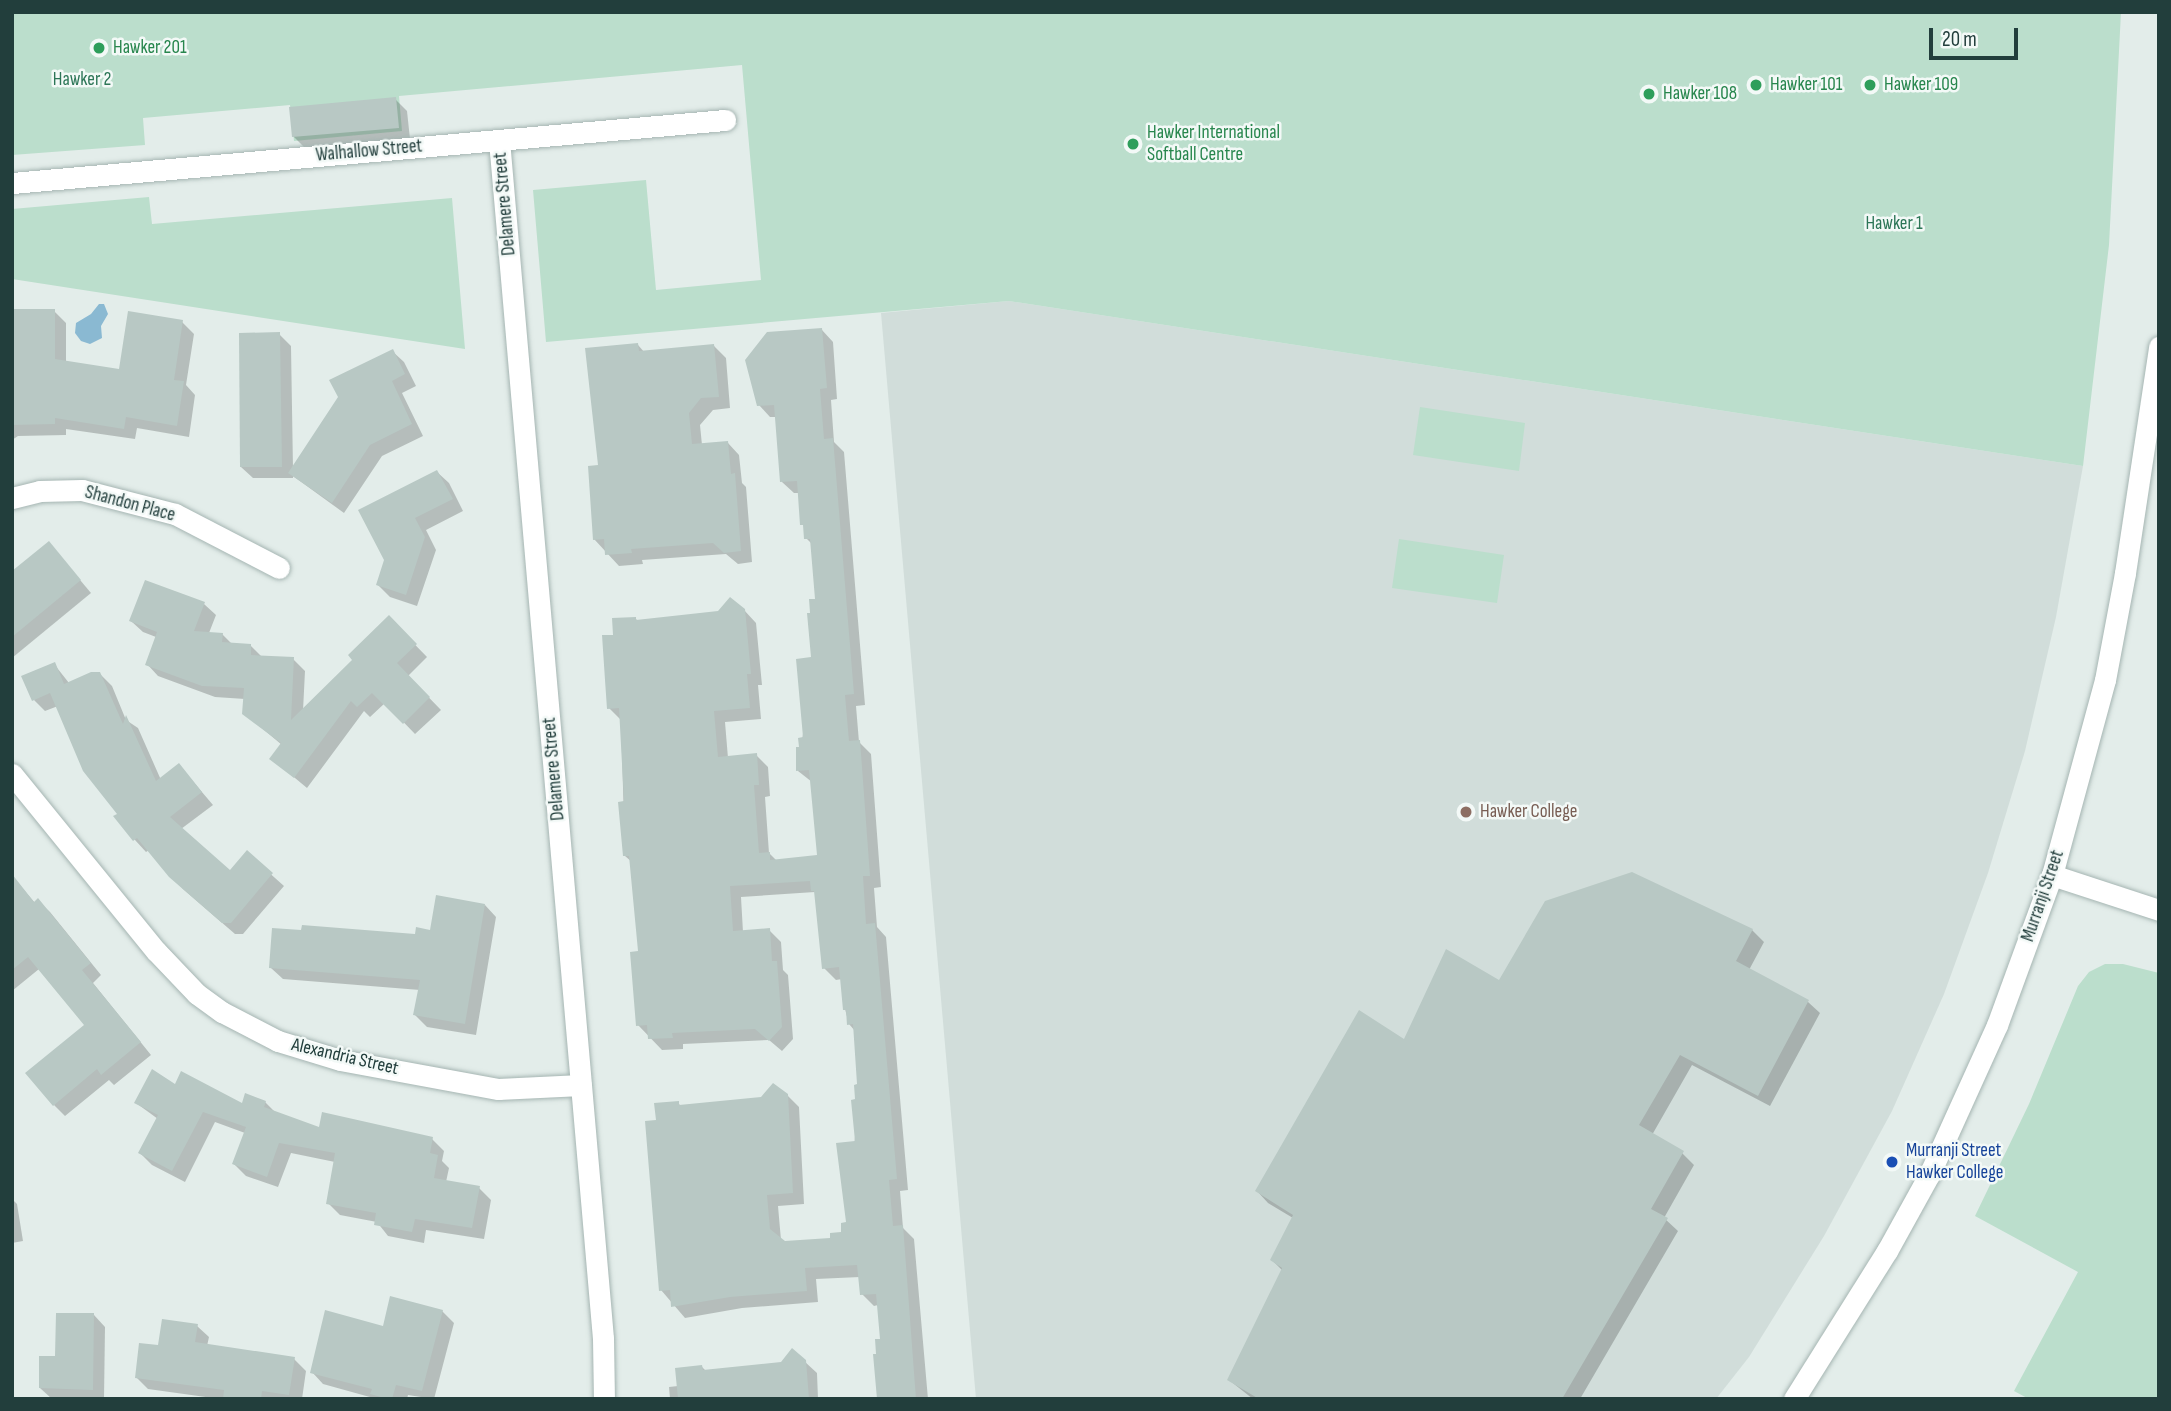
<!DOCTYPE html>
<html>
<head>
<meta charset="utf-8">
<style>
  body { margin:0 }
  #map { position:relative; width:2171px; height:1411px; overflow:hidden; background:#e3edea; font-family:"Sofia Sans Condensed",sans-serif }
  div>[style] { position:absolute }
  .built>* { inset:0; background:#d1ddda }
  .green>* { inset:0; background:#bbdecc }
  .water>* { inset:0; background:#8ab9d2 }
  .shadow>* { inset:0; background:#0003 }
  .building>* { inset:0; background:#b8c8c4 }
  .roads { filter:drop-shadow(0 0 2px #a5b5b2) drop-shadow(0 0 2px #a5b5b2) }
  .minor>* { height:21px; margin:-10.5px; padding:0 10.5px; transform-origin:10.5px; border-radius:10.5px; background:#fff }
  .dots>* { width:19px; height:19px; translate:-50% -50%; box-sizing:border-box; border:4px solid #f3f9f7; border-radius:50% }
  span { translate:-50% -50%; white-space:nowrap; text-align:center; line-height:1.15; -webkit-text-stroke:5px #f3f9f7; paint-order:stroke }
  .leisure-label { font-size:19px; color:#27864d }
  .left { translate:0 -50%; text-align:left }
  .park-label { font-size:19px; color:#2c7657 }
  .street-label { font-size:19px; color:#223e3c }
  .education-label { font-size:19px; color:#785e54 }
  .transit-label { font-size:19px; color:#164399 }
  .frame { position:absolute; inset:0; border:14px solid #223e3c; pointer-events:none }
  .scale { position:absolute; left:1929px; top:28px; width:89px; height:32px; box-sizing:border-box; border:4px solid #223e3c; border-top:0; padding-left:9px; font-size:21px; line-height:24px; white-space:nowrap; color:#223e3c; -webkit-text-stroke:5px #f3f9f7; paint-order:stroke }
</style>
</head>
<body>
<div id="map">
  <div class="built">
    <i style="clip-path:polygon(1009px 301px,2083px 466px,2056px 617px,2025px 751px,1988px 873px,1944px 994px,1892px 1111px,1824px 1236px,1749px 1357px,1716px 1399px,976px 1399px,881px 313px)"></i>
  </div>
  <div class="green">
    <i style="clip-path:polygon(12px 12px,2121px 12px,2109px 245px,2083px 466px,1009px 301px,546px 342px,533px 190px,646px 180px,656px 290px,761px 280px,742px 65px,399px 96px,402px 131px,294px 141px,290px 105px,143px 118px,145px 145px,12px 155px)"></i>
    <i style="clip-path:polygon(149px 197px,152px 224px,452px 198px,465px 349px,12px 279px,12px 209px)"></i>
    <i style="clip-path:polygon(1420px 407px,1525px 423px,1519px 471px,1413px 455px)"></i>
    <i style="clip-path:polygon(1399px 539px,1504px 555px,1497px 603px,1392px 588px)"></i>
    <i style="clip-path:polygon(2105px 964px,2123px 964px,2159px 973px,2159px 1399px,2029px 1399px,2014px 1391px,2078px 1272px,1975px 1216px,2029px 1104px,2078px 986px,2089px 972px)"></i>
  </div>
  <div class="water">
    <i style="clip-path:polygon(99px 304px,104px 304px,108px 314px,101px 326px,102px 338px,90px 344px,81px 341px,75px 333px,76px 323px,91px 314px)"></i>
  </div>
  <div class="shadow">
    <i style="clip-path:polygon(395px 99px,407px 111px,410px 139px,305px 148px,293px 136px)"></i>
    <i style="clip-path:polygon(12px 311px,54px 311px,66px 323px,66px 363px,120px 371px,182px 322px,194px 334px,186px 385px,195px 395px,189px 437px,137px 428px,135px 439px,66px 429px,66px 435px,18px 436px,12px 440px)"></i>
    <i style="clip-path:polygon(822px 330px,833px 342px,837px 399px,831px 400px,834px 442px,844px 452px,865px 705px,856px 706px,859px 742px,871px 754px,881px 887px,874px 888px,877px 927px,886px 937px,908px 1190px,900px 1191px,903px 1228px,914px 1239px,928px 1399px,878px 1399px,878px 1356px,882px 1340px,878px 1305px,874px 1306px,862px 1294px,860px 1277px,816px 1279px,818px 1302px,742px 1308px,685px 1318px,661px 1290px,658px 1122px,678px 1103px,681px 1106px,787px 1095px,799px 1107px,804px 1204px,778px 1206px,781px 1240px,784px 1243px,832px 1239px,843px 1234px,848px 1224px,859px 1086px,855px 1031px,849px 1024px,845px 1009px,842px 979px,836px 980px,824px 968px,815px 892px,741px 897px,743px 932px,769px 930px,781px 942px,783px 970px,788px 975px,793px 1039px,782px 1051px,769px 1040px,683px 1044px,683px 1049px,662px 1050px,638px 1025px,640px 953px,632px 862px,625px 856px,621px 720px,609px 708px,615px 636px,635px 618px,638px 621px,744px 610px,756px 623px,762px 685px,758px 685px,761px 719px,725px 722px,728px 758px,756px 755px,768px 767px,770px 796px,765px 797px,769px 853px,777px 861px,819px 856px,812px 782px,798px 771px,813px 659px,817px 600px,813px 545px,806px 538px,800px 493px,794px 493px,782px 482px,777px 417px,770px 417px,759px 405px)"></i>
    <i style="clip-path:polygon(279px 334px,291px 346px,293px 469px,340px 398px,392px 351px,404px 362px,416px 386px,402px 393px,423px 436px,382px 456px,344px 513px,293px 476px,293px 478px,253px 478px,241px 467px)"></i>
    <i style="clip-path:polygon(638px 345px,645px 353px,714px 346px,726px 358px,730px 408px,713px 410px,700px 425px,702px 445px,728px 443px,739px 455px,742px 483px,746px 487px,752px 562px,738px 564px,726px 554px,642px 560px,643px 564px,619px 566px,594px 539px,600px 467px)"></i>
    <i style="clip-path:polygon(437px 472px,449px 483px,463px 511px,426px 530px,436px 550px,417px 606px,390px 597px,378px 585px)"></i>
    <i style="clip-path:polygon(49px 543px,91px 593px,12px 658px,12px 573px)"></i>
    <i style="clip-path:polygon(204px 604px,216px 615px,209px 633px,222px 634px,232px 644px,250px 645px,262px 657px,293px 659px,305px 671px,303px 711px,355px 660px,389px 618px,427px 657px,408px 676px,441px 710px,415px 734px,385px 703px,370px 717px,364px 711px,307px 788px,271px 758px,282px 745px,244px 713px,245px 699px,215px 697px,158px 676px,147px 664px,156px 637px,143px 632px,131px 621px)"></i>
    <i style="clip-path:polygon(54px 664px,69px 683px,100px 674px,112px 686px,126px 720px,138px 728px,161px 780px,179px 765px,213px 805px,181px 829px,230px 872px,247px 853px,284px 886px,243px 934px,235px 934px,183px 889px,149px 850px,146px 852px,135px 840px,116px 817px,119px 814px,58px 706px,45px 711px,34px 700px)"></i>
    <i style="clip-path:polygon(12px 876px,35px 903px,38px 901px,50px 912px,101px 975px,93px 983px,151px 1055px,114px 1085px,109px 1080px,65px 1116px,54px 1105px,86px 1025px,39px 969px,12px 991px)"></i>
    <i style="clip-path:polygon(485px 905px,496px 917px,476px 1035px,427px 1027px,415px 1015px,420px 990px,283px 979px,271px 968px,431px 932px)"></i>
    <i style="clip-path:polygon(1752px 930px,1764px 942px,1749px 970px,1808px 1002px,1820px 1013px,1770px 1106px,1692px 1065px,1652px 1135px,1682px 1153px,1694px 1165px,1664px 1218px,1678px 1231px,1580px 1399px,1253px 1399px,1229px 1380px,1283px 1271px,1272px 1260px,1293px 1218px,1268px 1203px,1257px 1191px,1405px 1042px,1500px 983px)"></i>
    <i style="clip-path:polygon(175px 1086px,243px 1105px,265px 1102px,276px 1113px,321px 1130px,432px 1139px,444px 1151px,442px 1161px,449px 1168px,446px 1182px,479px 1188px,491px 1200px,484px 1239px,426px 1230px,424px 1243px,388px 1236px,377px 1222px,340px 1215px,328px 1203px,335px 1162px,291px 1153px,278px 1187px,246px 1176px,234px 1164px,245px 1133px,215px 1122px,185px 1182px,152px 1165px,140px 1153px,158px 1119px,136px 1103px)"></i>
    <i style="clip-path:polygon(12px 1199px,17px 1204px,23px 1241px,12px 1243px)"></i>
    <i style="clip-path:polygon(442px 1311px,454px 1323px,434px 1399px,408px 1395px,407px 1399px,377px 1399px,323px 1384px,312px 1372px,384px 1328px)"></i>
    <i style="clip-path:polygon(94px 1315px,105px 1327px,104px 1399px,52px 1399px,40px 1388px,57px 1358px)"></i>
    <i style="clip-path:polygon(197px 1326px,209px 1337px,207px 1346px,294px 1359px,306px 1371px,302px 1399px,220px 1399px,148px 1389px,136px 1377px,160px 1347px)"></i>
    <i style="clip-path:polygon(804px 1361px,817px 1373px,818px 1399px,670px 1399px,669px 1387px,678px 1386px,702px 1367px,706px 1371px)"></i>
  </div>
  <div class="building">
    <i style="clip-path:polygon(396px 97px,399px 128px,292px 137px,289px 107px)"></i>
    <i style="clip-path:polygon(12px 309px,55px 309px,55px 359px,119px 369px,128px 311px,183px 320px,174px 380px,184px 381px,177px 426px,126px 417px,124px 429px,55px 418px,55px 424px,12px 425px)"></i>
    <i style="clip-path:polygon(822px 328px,827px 388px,820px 389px,824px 439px,833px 438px,854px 694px,845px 695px,849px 741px,860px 740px,870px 876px,863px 876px,866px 924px,875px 923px,897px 1179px,889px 1180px,893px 1226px,903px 1225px,916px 1399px,877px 1399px,873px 1354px,876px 1354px,875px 1339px,880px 1339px,876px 1294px,860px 1295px,857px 1265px,805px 1268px,807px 1291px,730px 1297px,671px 1307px,670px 1290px,659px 1291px,645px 1121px,656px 1120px,654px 1103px,679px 1101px,679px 1105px,761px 1097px,773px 1083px,788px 1094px,793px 1193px,767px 1195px,770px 1229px,785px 1241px,830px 1238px,830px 1233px,841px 1232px,841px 1223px,846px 1222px,836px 1143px,855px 1141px,851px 1100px,855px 1099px,854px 1085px,857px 1084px,853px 1024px,847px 1025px,846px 1010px,843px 1010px,839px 967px,822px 969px,814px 891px,811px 891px,810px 881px,730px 886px,733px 931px,770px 928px,772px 961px,777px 961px,782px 1027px,769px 1041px,755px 1029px,672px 1033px,673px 1038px,648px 1039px,647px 1025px,636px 1026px,630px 952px,638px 951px,629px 856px,623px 856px,618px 802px,624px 801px,619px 708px,607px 709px,605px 680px,602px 635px,613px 635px,612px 618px,636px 617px,636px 620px,718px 611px,730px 597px,745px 609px,751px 674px,747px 674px,750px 708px,714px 711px,718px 757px,757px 753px,759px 785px,754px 785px,759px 853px,770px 852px,770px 860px,817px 855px,809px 770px,796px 771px,796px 747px,799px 747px,798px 738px,803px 737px,796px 659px,811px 657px,807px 613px,810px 613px,809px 599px,815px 599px,810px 539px,804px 539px,803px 525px,800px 525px,797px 481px,780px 482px,774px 405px,757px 406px,745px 360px,767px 332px)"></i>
    <i style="clip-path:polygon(280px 332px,282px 467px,240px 467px,239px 333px)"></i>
    <i style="clip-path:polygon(638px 343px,639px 351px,714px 344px,719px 397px,701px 398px,689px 413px,692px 444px,728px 441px,731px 474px,735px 473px,741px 551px,724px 553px,713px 543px,631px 549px,632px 553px,605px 555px,604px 539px,593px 540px,588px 466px,598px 465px,585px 348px)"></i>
    <i style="clip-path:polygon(393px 349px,405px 374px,392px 381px,412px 424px,370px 445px,332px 503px,288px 473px,338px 397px,329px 380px)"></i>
    <i style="clip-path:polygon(437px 470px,453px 499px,415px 518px,425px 537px,406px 595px,376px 585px,384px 560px,358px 510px)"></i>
    <i style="clip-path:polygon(49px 541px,81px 580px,12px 637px,12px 571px)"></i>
    <i style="clip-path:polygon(145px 580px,205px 602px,194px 631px,223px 633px,222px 642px,251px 644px,251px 655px,294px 657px,291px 720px,352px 660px,348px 655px,389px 615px,417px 644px,397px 663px,430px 697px,403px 724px,372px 693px,357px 707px,351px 701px,294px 778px,269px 759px,281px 743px,242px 714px,244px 688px,202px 686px,145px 665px,157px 632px,129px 621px)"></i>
    <i style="clip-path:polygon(55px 662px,64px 684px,91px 672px,100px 672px,123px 724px,126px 715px,156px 781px,179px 763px,202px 792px,170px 817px,230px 870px,247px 850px,273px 873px,231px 923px,222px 923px,169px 877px,137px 838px,133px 841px,113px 816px,117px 814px,83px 771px,50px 693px,32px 701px,21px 676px)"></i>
    <i style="clip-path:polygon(1632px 872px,1753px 929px,1736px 961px,1809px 1000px,1758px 1096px,1680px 1055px,1639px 1125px,1684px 1151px,1651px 1209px,1668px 1218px,1562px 1399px,1259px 1399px,1227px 1380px,1282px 1268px,1270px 1260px,1293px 1215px,1255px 1191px,1359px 1010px,1404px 1039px,1446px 949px,1499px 980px,1545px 901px)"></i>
    <i style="clip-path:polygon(12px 874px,34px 902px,38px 898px,91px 963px,82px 970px,141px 1042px,101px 1075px,97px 1069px,53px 1106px,25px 1073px,84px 1025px,28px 957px,12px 970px)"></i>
    <i style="clip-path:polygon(436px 895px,485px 904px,465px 1024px,413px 1015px,420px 980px,269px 968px,272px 928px,301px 930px,302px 925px,415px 934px,416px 927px,430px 930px)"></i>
    <i style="clip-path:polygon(152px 1069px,175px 1084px,181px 1071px,242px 1103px,245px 1093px,266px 1101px,264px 1107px,319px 1127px,322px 1112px,433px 1137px,430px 1153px,438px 1155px,434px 1178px,480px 1186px,472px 1228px,415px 1219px,412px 1232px,374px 1225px,376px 1213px,326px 1204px,335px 1153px,279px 1143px,267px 1177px,232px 1164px,246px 1127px,203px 1112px,172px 1171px,138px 1153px,158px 1115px,134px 1103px)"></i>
    <i style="clip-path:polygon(390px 1296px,443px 1310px,422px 1391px,396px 1385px,392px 1399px,388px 1399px,370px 1394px,372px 1389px,310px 1373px,325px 1310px,383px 1326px)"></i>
    <i style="clip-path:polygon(56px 1313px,94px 1313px,93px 1390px,39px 1388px,39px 1356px,55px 1356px)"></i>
    <i style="clip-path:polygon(162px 1319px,198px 1324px,195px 1342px,295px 1357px,289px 1395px,262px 1391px,261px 1399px,223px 1399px,224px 1390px,135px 1378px,139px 1343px,158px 1345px)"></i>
    <i style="clip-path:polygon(792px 1348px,806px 1360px,809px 1399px,678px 1399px,675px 1368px,702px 1365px,703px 1370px,781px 1362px)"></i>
  </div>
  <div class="roads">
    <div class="minor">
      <i style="left:499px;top:140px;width:1203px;rotate:85.04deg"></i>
      <i style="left:603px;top:1338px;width:61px;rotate:89.1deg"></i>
      <i style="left:12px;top:183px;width:716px;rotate:-5.05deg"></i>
      <i style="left:12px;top:498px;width:29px;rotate:-14deg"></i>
      <i style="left:40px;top:491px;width:42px;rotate:-1.4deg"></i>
      <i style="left:82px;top:490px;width:96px;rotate:14.5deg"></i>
      <i style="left:175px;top:514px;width:117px;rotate:27.4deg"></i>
      <i style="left:12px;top:774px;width:228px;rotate:50.9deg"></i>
      <i style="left:156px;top:951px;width:59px;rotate:46.4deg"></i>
      <i style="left:197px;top:994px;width:31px;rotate:36deg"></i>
      <i style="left:222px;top:1012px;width:63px;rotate:27.4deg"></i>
      <i style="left:278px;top:1041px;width:65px;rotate:17deg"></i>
      <i style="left:340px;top:1060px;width:161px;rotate:10.4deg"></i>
      <i style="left:498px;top:1089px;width:83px;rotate:-2.8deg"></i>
      <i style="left:2052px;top:875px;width:113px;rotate:18.1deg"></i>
      <i style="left:1794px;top:1399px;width:175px;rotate:-57.9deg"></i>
      <i style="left:1887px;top:1251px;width:87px;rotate:-61.1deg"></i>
      <i style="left:1929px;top:1175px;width:165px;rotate:-65.6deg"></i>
      <i style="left:1997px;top:1025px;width:160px;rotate:-69.9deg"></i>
      <i style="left:2052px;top:875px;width:202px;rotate:-74.8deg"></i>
      <i style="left:2105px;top:680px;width:109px;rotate:-79.4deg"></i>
      <i style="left:2125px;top:573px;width:229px;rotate:-81.4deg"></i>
    </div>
  </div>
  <div class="dots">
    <i style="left:99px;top:48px;background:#2e9e5b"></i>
    <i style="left:1756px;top:85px;background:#2e9e5b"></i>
    <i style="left:1870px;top:85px;background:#2e9e5b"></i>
    <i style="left:1649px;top:94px;background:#2e9e5b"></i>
    <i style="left:1133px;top:144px;background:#2e9e5b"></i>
    <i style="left:1466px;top:812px;background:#8d6e63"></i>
    <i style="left:1892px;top:1162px;background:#1a4fb4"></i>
  </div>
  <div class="leisure-label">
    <span class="left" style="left:113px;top:48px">Hawker 201</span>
    <span class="left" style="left:1770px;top:85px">Hawker 101</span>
    <span class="left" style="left:1884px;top:85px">Hawker 109</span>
    <span class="left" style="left:1663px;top:94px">Hawker 108</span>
    <span class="left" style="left:1147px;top:144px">Hawker International<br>Softball Centre</span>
  </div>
  <div class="park-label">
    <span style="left:82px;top:80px">Hawker 2</span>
    <span style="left:1894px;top:224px">Hawker 1</span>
  </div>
  <div class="street-label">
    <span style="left:369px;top:151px;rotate:-5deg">Walhallow Street</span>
    <span style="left:505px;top:204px;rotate:-95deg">Delamere Street</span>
    <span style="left:130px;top:504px;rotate:15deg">Shandon Place</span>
    <span style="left:554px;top:769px;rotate:-95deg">Delamere Street</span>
    <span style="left:2043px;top:896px;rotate:-71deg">Murranji Street</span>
    <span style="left:345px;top:1057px;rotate:13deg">Alexandria Street</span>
  </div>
  <div class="education-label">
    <span class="left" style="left:1480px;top:812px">Hawker College</span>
  </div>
  <div class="transit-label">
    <span class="left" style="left:1906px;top:1162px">Murranji Street<br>Hawker College</span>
  </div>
  <div class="frame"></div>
  <div class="scale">20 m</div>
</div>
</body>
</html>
